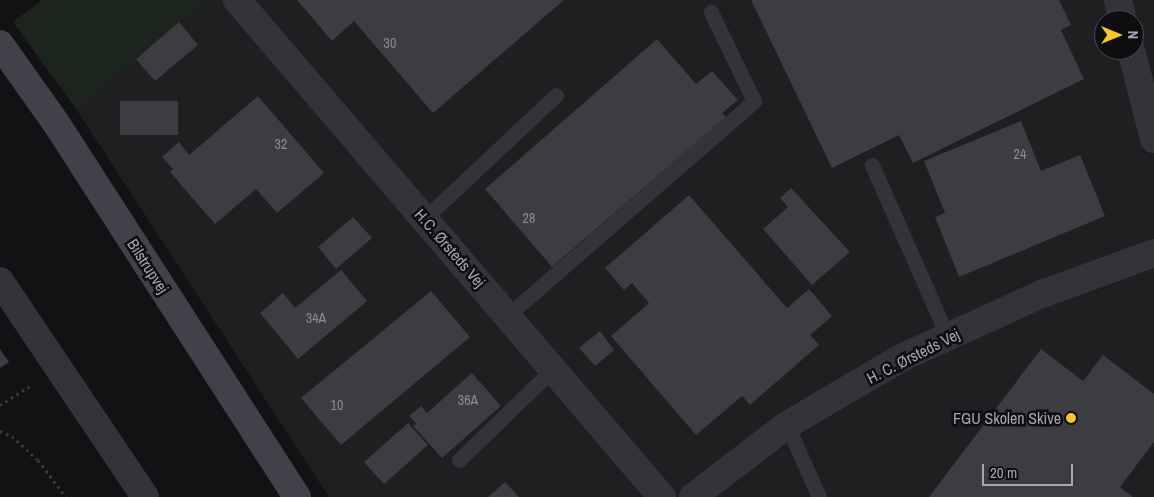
<!DOCTYPE html>
<html>
<head>
<meta charset="utf-8">
<style>
  body { margin:0 }
  #map { position:relative; width:1154px; height:497px; overflow:hidden; background:#121214; font-family:"Archivo Narrow",sans-serif }
  div>[style] { position:absolute }
  .built>* { inset:0; background:#1f1e21 }
  .green>* { inset:0; background:#1c241e }
  .building>* { inset:0; background:#3c3c41 }
  .path>* { height:3px; margin-top:-1.5px; transform-origin:0; background:repeating-linear-gradient(90deg,#393a40 0 2.5px,transparent 0 6.5px) }
  .lane>* { height:15px; margin:-7.5px; padding:0 7.5px; transform-origin:7.5px; border-radius:7.5px; background:#333439 }
  .street>* { height:28px; margin:-14px; padding:0 14px; transform-origin:14px; border-radius:14px; background:#333439 }
  .secondary>* { height:28px; margin:-14px; padding:0 14px; transform-origin:14px; border-radius:14px; background:#414249 }
  .dots>* { width:14px; height:14px; translate:-50% -50%; box-sizing:border-box; border:2px solid #0e0d0f; border-radius:50% }
  span { translate:-50% -50%; white-space:nowrap; text-align:center; line-height:1.15; -webkit-text-stroke:5px #0e0d0f; paint-order:stroke }
  .number-label { font-size:14px; color:#898c98 }
  .number-label span { -webkit-text-stroke-width:0 }
  .street-label { font-size:16px; color:#a3a7b5 }
  .poi-label { font-size:16px; color:#a3a7b5 }
  .right { translate:-100% -50%; text-align:right }
  .north { position:absolute; left:1094px; top:10px; width:50px; height:50px; box-sizing:border-box; background:#0e0d0f; border:1px solid #4a4b51; border-radius:50%; rotate:90deg; font-size:14px; font-weight:700; line-height:20px; text-align:center; color:#a3a7b5 }
  .north::after { content:''; display:block; margin:auto; width:18px; height:22px; background:#fac724; clip-path:polygon(50% 0,100% 100%,50% 72%,0 100%) }
  .scale { position:absolute; left:982px; top:464px; width:91px; height:22px; box-sizing:border-box; border:2px solid #a3a7b5; border-top:0; padding-left:6px; font-size:15px; line-height:18px; white-space:nowrap; color:#a3a7b5; -webkit-text-stroke:4px #0e0d0f; paint-order:stroke }
</style>
</head>
<body>
<div id="map">
  <div class="built">
    <i style="clip-path:polygon(evenodd,207px 0,1154px 0,1154px 497px,329px 497px,76px 109px,207px 0,1104px 20px,1134px 20px,1134px 50px,1104px 50px,1104px 20px)"></i>
  </div>
  <div class="green">
    <i style="clip-path:polygon(42px 0,207px 0,76px 109px,13px 22px)"></i>
  </div>
  <div class="building">
    <i style="clip-path:polygon(297px 0,564px 0,433px 113px,354px 21px,332px 41px)"></i>
    <i style="clip-path:polygon(751px 0,1059px 0,1071px 25px,1061px 30px,1084px 79px,913px 163px,899px 135px,832px 168px)"></i>
    <i style="clip-path:polygon(179px 22px,198px 45px,155px 81px,136px 59px)"></i>
    <i style="clip-path:polygon(657px 39px,696px 84px,712px 71px,738px 100px,722px 113px,726px 117px,552px 267px,485px 189px)"></i>
    <i style="clip-path:polygon(258px 96px,324px 173px,277px 213px,256px 189px,215px 224px,170px 172px,173px 169px,162px 157px,179px 142px,189px 155px)"></i>
    <i style="clip-path:polygon(120px 101px,178px 101px,178px 135px,120px 135px)"></i>
    <i style="clip-path:polygon(1021px 121px,1041px 171px,1080px 155px,1105px 216px,959px 277px,935px 217px,945px 213px,924px 161px)"></i>
    <i style="clip-path:polygon(791px 188px,850px 252px,812px 285px,763px 229px,788px 207px,780px 198px)"></i>
    <i style="clip-path:polygon(689px 195px,787px 308px,809px 289px,832px 316px,810px 335px,819px 345px,750px 405px,742px 396px,696px 435px,611px 336px,649px 303px,632px 283px,624px 290px,605px 268px)"></i>
    <i style="clip-path:polygon(353px 217px,372px 238px,336px 269px,318px 247px)"></i>
    <i style="clip-path:polygon(341px 270px,367px 301px,298px 359px,260px 313px,283px 293px,295px 308px)"></i>
    <i style="clip-path:polygon(431px 291px,470px 337px,341px 445px,301px 398px)"></i>
    <i style="clip-path:polygon(600px 331px,614px 350px,595px 366px,579px 348px)"></i>
    <i style="clip-path:polygon(0 349px,9px 362px,0 368px)"></i>
    <i style="clip-path:polygon(1041px 349px,1083px 381px,1103px 355px,1154px 394px,1154px 442px,1120px 487px,1133px 497px,929px 497px)"></i>
    <i style="clip-path:polygon(472px 373px,501px 406px,442px 458px,413px 426px,416px 423px,409px 416px,421px 406px,427px 413px)"></i>
    <i style="clip-path:polygon(408px 423px,428px 445px,384px 484px,364px 462px)"></i>
    <i style="clip-path:polygon(505px 482px,519px 497px,488px 497px)"></i>
  </div>
  <div class="path">
    <i style="left:0;top:405px;width:39px;rotate:-32deg"></i>
    <i style="left:0;top:431px;width:13px;rotate:23deg"></i>
    <i style="left:12px;top:436px;width:35px;rotate:43deg"></i>
    <i style="left:38px;top:460px;width:46px;rotate:52.9deg"></i>
  </div>
  <div class="lane">
    <i style="left:872px;top:165px;width:188px;rotate:66.2deg"></i>
    <i style="left:424px;top:219px;width:181px;rotate:-43.2deg"></i>
    <i style="left:507px;top:316px;width:327px;rotate:-41deg"></i>
    <i style="left:754px;top:101px;width:99px;rotate:-115.8deg"></i>
    <i style="left:787px;top:425px;width:79px;rotate:66deg"></i>
    <i style="left:459px;top:460px;width:131px;rotate:-44.1deg"></i>
  </div>
  <div class="street">
    <i style="left:237px;top:0;width:654px;rotate:49.47deg"></i>
    <i style="left:1118px;top:0;width:21px;rotate:76deg"></i>
    <i style="left:1131px;top:50px;width:92px;rotate:75.5deg"></i>
    <i style="left:0;top:281px;width:260px;rotate:56.1deg"></i>
    <i style="left:693px;top:497px;width:118px;rotate:-37.5deg"></i>
    <i style="left:787px;top:425px;width:134px;rotate:-30.4deg"></i>
    <i style="left:903px;top:357px;width:153px;rotate:-24.4deg"></i>
    <i style="left:1042px;top:294px;width:119px;rotate:-20.1deg"></i>
  </div>
  <div class="secondary">
    <i style="left:0;top:44px;width:97px;rotate:54.7deg"></i>
    <i style="left:56px;top:123px;width:445px;rotate:57.2deg"></i>
  </div>
  <div class="dots">
    <i style="left:1071px;top:418px;background:#fac724"></i>
  </div>
  <div class="number-label">
    <span style="left:390px;top:43px">30</span>
    <span style="left:281px;top:144px">32</span>
    <span style="left:1020px;top:154px">24</span>
    <span style="left:529px;top:218px">28</span>
    <span style="left:316px;top:318px">34A</span>
    <span style="left:468px;top:400px">36A</span>
    <span style="left:337px;top:405px">10</span>
  </div>
  <div class="street-label">
    <span style="left:450px;top:248px;rotate:49deg">H.C. Ørsteds Vej</span>
    <span style="left:148px;top:266px;rotate:57deg">Bilstrupvej</span>
    <span style="left:913px;top:356px;rotate:-27deg">H. C. Ørsteds Vej</span>
  </div>
  <div class="poi-label">
    <span class="right" style="left:1061px;top:418px">FGU Skolen Skive</span>
  </div>
  <div class="north">N</div>
  <div class="scale">20 m</div>
</div>
</body>
</html>
